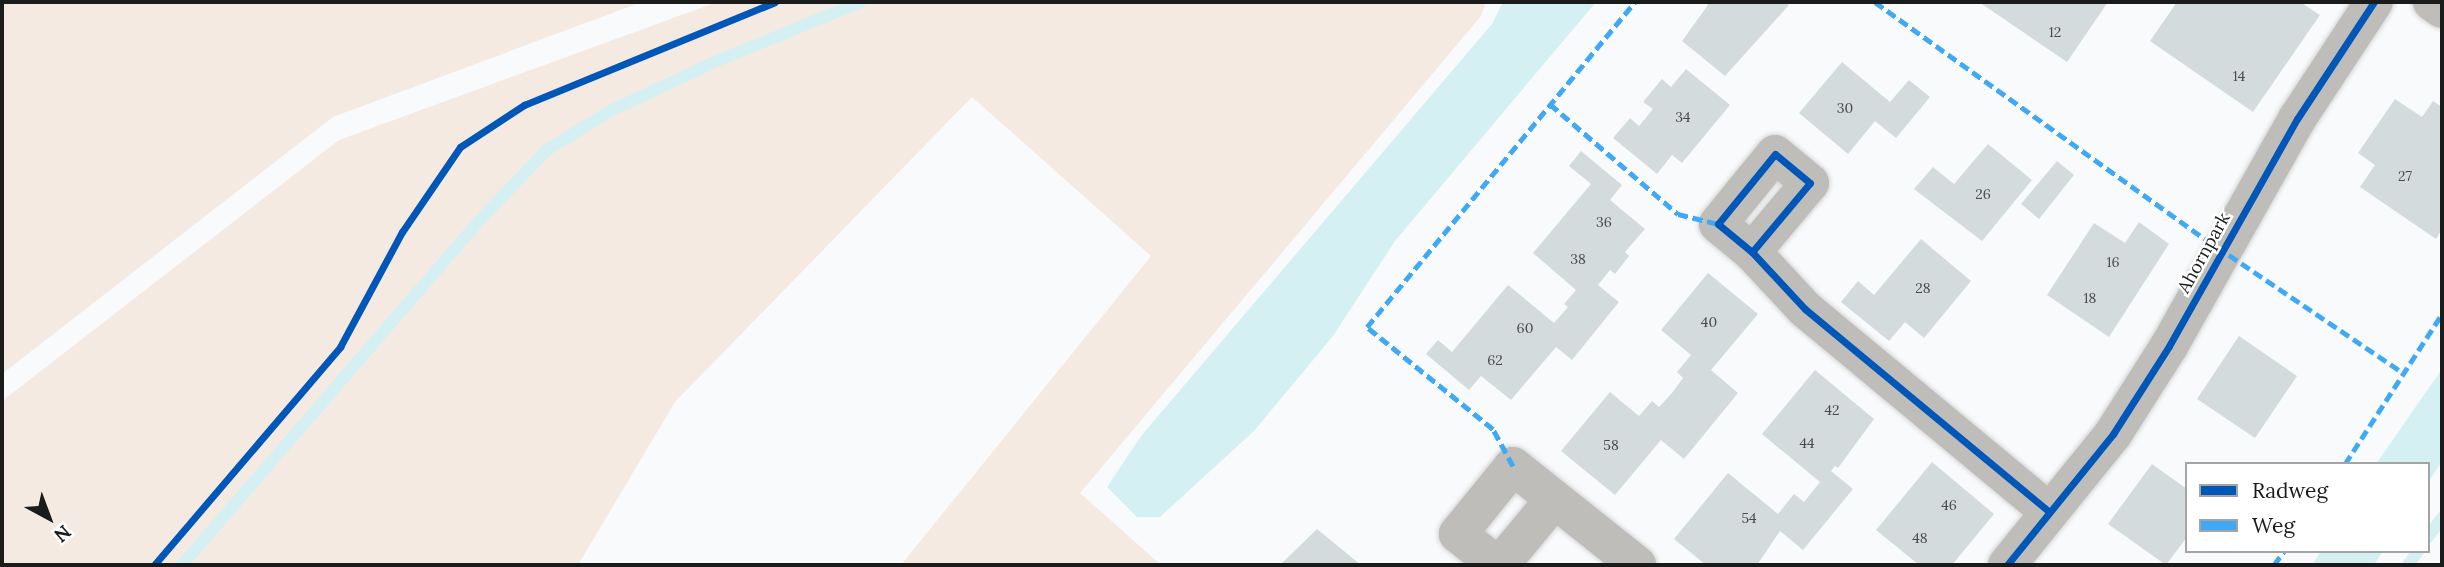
<!DOCTYPE html>
<html>
<head>
<meta charset="utf-8">
<style>
  body { margin:0 }
  #map { position:relative; width:2444px; height:567px; overflow:hidden; background:#f9fafb; font-family:Lora,serif }
  div>[style] { position:absolute }
  .green>* { inset:0; background:#f5eae2 }
  .water>* { inset:0; background:#d4f0f3 }
  .stream>* { height:12px; margin:-6px; padding:0 6px; transform-origin:6px; border-radius:6px; background:#d4f0f3 }
  .building>* { inset:0; background:#d4dbdc }
  .roads { filter:drop-shadow(0 0 2px #d5d6d7) drop-shadow(0 0 2px #d5d6d7) }
  .minor>* { height:38px; margin:-19px; padding:0 19px; transform-origin:19px; border-radius:19px; background:#bfbdba }
  .quiet>* { height:5px; margin-top:-2.5px; transform-origin:0; background:repeating-linear-gradient(90deg,#3fa9f5 0 10px,transparent 0 15px) }
  .cycleway>* { height:7px; margin:-3.5px; padding:0 3.5px; transform-origin:3.5px; border-radius:3.5px; background:#0057b8 }
  span { translate:-50% -50%; white-space:nowrap; text-align:center; line-height:1.15; -webkit-text-stroke:5px #fff; paint-order:stroke }
  .number-label { font-size:14px; color:#484b4b }
  .number-label span { -webkit-text-stroke-width:0 }
  .street-label { font-size:18px; color:#1a1b1b }
  .frame { position:absolute; inset:0; border:4px solid #1a1b1b; pointer-events:none }
  .legend { position:absolute; left:2185px; top:462px; width:245px; height:91px; box-sizing:border-box; background:#fff; border:2px solid #a3a4a4; margin:0; padding:9px 12px; list-style:none; font-size:21px; color:#1a1b1b }
  .legend li { display:flex; align-items:center; gap:14px; height:35px }
  .legend b { width:35px; border:2px solid #a3a4a4 }
  .north { position:absolute; left:14px; top:483px; width:70px; height:70px; -webkit-text-stroke:5px #fff; paint-order:stroke; rotate:139deg; font-size:19px; font-weight:700; line-height:28px; text-align:center; color:#1a1b1b }
  .north::after { content:''; display:block; margin:auto; width:24px; height:32px; background:#1a1b1b; clip-path:polygon(50% 0,100% 100%,50% 72%,0 100%) }
</style>
</head>
<body>
<div id="map">
  <div class="green">
    <i style="clip-path:polygon(2px 2px,642px 2px,333px 117px,2px 374px)"></i>
    <i style="clip-path:polygon(717px 2px,1486px 2px,1481px 16px,1080px 493px,1161px 565px,901px 565px,1151px 256px,972px 97px,675px 402px,578px 565px,2px 565px,2px 401px,339px 140px)"></i>
  </div>
  <div class="water">
    <i style="clip-path:polygon(1503px 2px,1596px 2px,1395px 241px,1333px 336px,1254px 431px,1160px 517px,1137px 517px,1107px 487px,1141px 436px,1492px 24px)"></i>
    <i style="clip-path:polygon(2442px 369px,2442px 461px,2428px 483px,2428px 464px,2376px 464px)"></i>
    <i style="clip-path:polygon(2321px 551px,2383px 551px,2374px 565px,2312px 565px)"></i>
  </div>
  <div class="stream">
    <i style="left:2428px;top:537px;width:24px;rotate:-54deg"></i>
    <i style="left:182px;top:565px;width:450px;rotate:-49.2deg"></i>
    <i style="left:476px;top:224px;width:103px;rotate:-46.2deg"></i>
    <i style="left:547px;top:150px;width:74px;rotate:-31.8deg"></i>
    <i style="left:610px;top:111px;width:120px;rotate:-25.1deg"></i>
    <i style="left:719px;top:60px;width:153px;rotate:-22.2deg"></i>
    <i style="left:2408px;top:565px;width:17px;rotate:-54deg"></i>
  </div>
  <div class="building">
    <i style="clip-path:polygon(1704px 2px,1785px 2px,1789px 5px,1725px 76px,1682px 41px,1708px 5px)"></i>
    <i style="clip-path:polygon(1979px 2px,2108px 2px,2067px 62px)"></i>
    <i style="clip-path:polygon(2177px 2px,2300px 2px,2320px 15px,2253px 112px,2150px 41px)"></i>
    <i style="clip-path:polygon(1842px 62px,1890px 102px,1909px 80px,1930px 97px,1896px 138px,1875px 121px,1848px 154px,1799px 113px)"></i>
    <i style="clip-path:polygon(1686px 69px,1730px 105px,1682px 163px,1672px 155px,1657px 174px,1613px 138px,1630px 118px,1639px 126px,1653px 109px,1643px 102px,1662px 79px,1671px 87px)"></i>
    <i style="clip-path:polygon(2395px 99px,2422px 117px,2433px 101px,2442px 107px,2442px 229px,2436px 239px,2360px 187px,2375px 165px,2358px 153px)"></i>
    <i style="clip-path:polygon(1988px 144px,2032px 180px,1982px 241px,1914px 189px,1933px 167px,1954px 184px)"></i>
    <i style="clip-path:polygon(1581px 151px,1622px 185px,1610px 200px,1645px 229px,1625px 252px,1629px 256px,1615px 274px,1610px 270px,1598px 285px,1619px 302px,1572px 360px,1556px 347px,1511px 400px,1481px 376px,1469px 390px,1426px 354px,1438px 340px,1452px 352px,1508px 285px,1554px 323px,1568px 307px,1564px 304px,1576px 290px,1533px 253px,1591px 184px,1569px 166px)"></i>
    <i style="clip-path:polygon(2057px 161px,2074px 175px,2039px 219px,2021px 204px)"></i>
    <i style="clip-path:polygon(2139px 222px,2169px 244px,2109px 337px,2047px 295px,2094px 223px,2125px 243px)"></i>
    <i style="clip-path:polygon(1921px 239px,1971px 281px,1924px 338px,1905px 322px,1889px 341px,1841px 302px,1858px 281px,1874px 295px)"></i>
    <i style="clip-path:polygon(1708px 273px,1758px 314px,1711px 370px,1738px 393px,1684px 459px,1661px 440px,1615px 495px,1561px 451px,1610px 392px,1639px 416px,1652px 401px,1659px 407px,1672px 393px,1683px 378px,1677px 372px,1691px 355px,1661px 330px)"></i>
    <i style="clip-path:polygon(2239px 336px,2297px 376px,2255px 438px,2197px 399px)"></i>
    <i style="clip-path:polygon(1815px 370px,1874px 419px,1838px 468px,1835px 466px,1831px 471px,1853px 489px,1803px 550px,1780px 531px,1757px 565px,1706px 565px,1674px 539px,1728px 473px,1778px 514px,1794px 494px,1804px 502px,1820px 482px,1762px 434px)"></i>
    <i style="clip-path:polygon(1932px 462px,1994px 514px,1952px 565px,1919px 565px,1876px 530px)"></i>
    <i style="clip-path:polygon(2152px 464px,2187px 489px,2187px 537px,2166px 565px,2108px 524px)"></i>
    <i style="clip-path:polygon(1317px 529px,1361px 565px,1281px 564px)"></i>
  </div>
  <div class="roads">
    <div class="minor">
      <i style="left:2432px;top:2px;width:12px;rotate:35deg"></i>
      <i style="left:1752px;top:252px;width:90px;rotate:-50deg"></i>
      <i style="left:1810px;top:183px;width:45px;rotate:-140.4deg"></i>
      <i style="left:1775px;top:154px;width:90px;rotate:129.2deg"></i>
      <i style="left:1718px;top:224px;width:44px;rotate:39.5deg"></i>
      <i style="left:1752px;top:252px;width:78px;rotate:47.1deg"></i>
      <i style="left:1805px;top:309px;width:316px;rotate:39.7deg"></i>
      <i style="left:1497px;top:565px;width:50px;rotate:-141.5deg"></i>
      <i style="left:1458px;top:534px;width:87px;rotate:-51deg"></i>
      <i style="left:1513px;top:466px;width:159px;rotate:38.6deg"></i>
      <i style="left:1500px;top:565px;width:85px;rotate:-50.3deg"></i>
      <i style="left:2007px;top:565px;width:169px;rotate:-51deg"></i>
      <i style="left:2113px;top:434px;width:104px;rotate:-57.5deg"></i>
      <i style="left:2169px;top:346px;width:261px;rotate:-60.6deg"></i>
      <i style="left:2297px;top:119px;width:140px;rotate:-56.7deg"></i>
    </div>
  </div>
  <div class="quiet">
    <i style="left:1875px;top:2px;width:405px;rotate:35.7deg"></i>
    <i style="left:2204px;top:238px;width:243px;rotate:34.1deg"></i>
    <i style="left:1550px;top:104px;width:169px;rotate:40.7deg"></i>
    <i style="left:1678px;top:214px;width:41px;rotate:14deg"></i>
    <i style="left:2345px;top:464px;width:179px;rotate:-57.1deg"></i>
    <i style="left:1513px;top:466px;width:42px;rotate:-118.4deg"></i>
    <i style="left:1493px;top:429px;width:162px;rotate:-141deg"></i>
    <i style="left:1367px;top:327px;width:421px;rotate:-50.5deg"></i>
    <i style="left:2274px;top:565px;width:17px;rotate:-54deg"></i>
  </div>
  <div class="cycleway">
    <i style="left:1752px;top:252px;width:90px;rotate:-50deg"></i>
    <i style="left:1810px;top:183px;width:45px;rotate:-140.4deg"></i>
    <i style="left:1775px;top:154px;width:90px;rotate:129.2deg"></i>
    <i style="left:1718px;top:224px;width:44px;rotate:39.5deg"></i>
    <i style="left:1752px;top:252px;width:78px;rotate:47.1deg"></i>
    <i style="left:1805px;top:309px;width:316px;rotate:39.7deg"></i>
    <i style="left:154px;top:565px;width:287px;rotate:-49.5deg"></i>
    <i style="left:340px;top:347px;width:131px;rotate:-61.7deg"></i>
    <i style="left:402px;top:232px;width:103px;rotate:-55.7deg"></i>
    <i style="left:460px;top:147px;width:77px;rotate:-33.3deg"></i>
    <i style="left:524px;top:105px;width:271px;rotate:-22.3deg"></i>
    <i style="left:2007px;top:565px;width:169px;rotate:-51deg"></i>
    <i style="left:2113px;top:434px;width:104px;rotate:-57.5deg"></i>
    <i style="left:2169px;top:346px;width:261px;rotate:-60.6deg"></i>
    <i style="left:2297px;top:119px;width:140px;rotate:-56.7deg"></i>
  </div>
  <div class="number-label">
    <span style="left:2055px;top:32px">12</span>
    <span style="left:2239px;top:76px">14</span>
    <span style="left:1845px;top:108px">30</span>
    <span style="left:1683px;top:117px">34</span>
    <span style="left:2405px;top:176px">27</span>
    <span style="left:1983px;top:194px">26</span>
    <span style="left:1604px;top:222px">36</span>
    <span style="left:1578px;top:259px">38</span>
    <span style="left:2113px;top:262px">16</span>
    <span style="left:1923px;top:288px">28</span>
    <span style="left:2090px;top:298px">18</span>
    <span style="left:1709px;top:322px">40</span>
    <span style="left:1525px;top:328px">60</span>
    <span style="left:1495px;top:360px">62</span>
    <span style="left:1832px;top:410px">42</span>
    <span style="left:1807px;top:443px">44</span>
    <span style="left:1611px;top:445px">58</span>
    <span style="left:1949px;top:505px">46</span>
    <span style="left:1749px;top:518px">54</span>
    <span style="left:1920px;top:538px">48</span>
  </div>
  <div class="street-label">
    <span style="left:2204px;top:253px;rotate:-61deg">Ahornpark</span>
  </div>
  <div class="frame"></div>
  <ul class="legend">
  <li><b style="height:9px;background:#0057b8"></b>Radweg</li>
  <li><b style="height:9px;background:#3fa9f5"></b>Weg</li>
  </ul>
  <div class="north">N</div>
</div>
</body>
</html>
